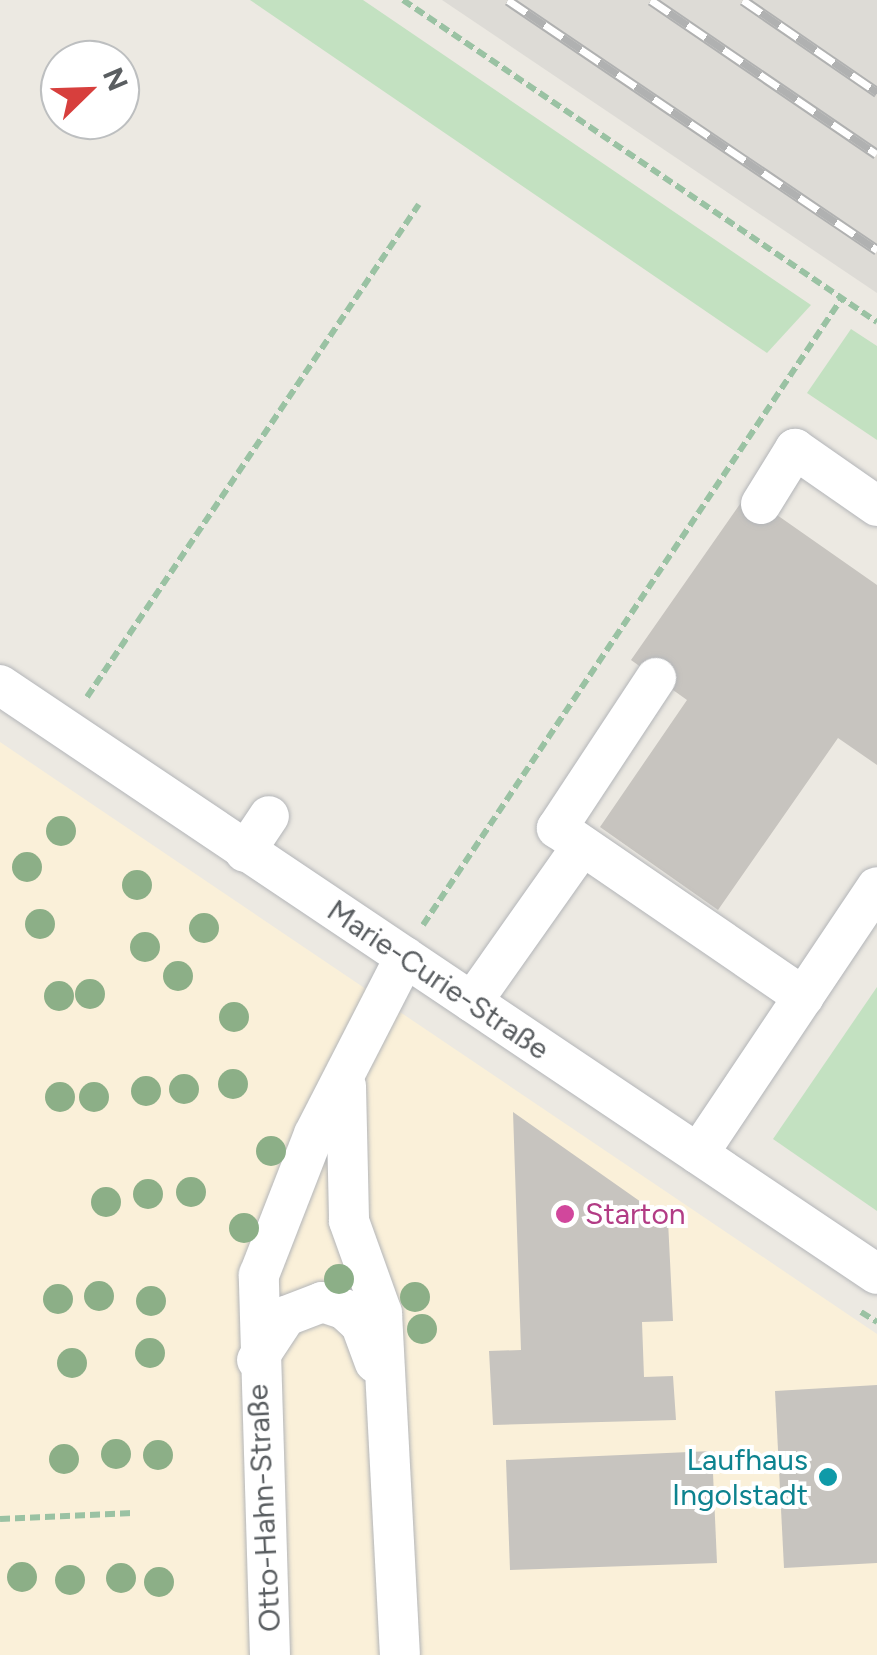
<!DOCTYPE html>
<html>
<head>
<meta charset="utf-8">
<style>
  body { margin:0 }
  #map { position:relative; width:877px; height:1655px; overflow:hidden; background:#ece9e2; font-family:Figtree,sans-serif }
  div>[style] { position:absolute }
  .commercial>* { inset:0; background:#faf0d9 }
  .industrial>* { inset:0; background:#dddbd6 }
  .green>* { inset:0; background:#c3e1c1 }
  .building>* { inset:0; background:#c7c4bf }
  .path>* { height:6px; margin-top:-3px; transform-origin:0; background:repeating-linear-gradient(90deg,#9ac2a3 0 10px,transparent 0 15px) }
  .roads { filter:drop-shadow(0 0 2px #b3b5b8) drop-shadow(0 0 2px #b3b5b8) }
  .minor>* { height:40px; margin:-20px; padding:0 20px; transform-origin:20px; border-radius:20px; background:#fff }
  .rail>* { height:11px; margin-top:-5.5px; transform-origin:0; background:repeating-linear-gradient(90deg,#fff 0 22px,#b0b1b1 0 44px); box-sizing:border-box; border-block:2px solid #b0b1b1 }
  .trees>* { width:30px; height:30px; margin:-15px; border-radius:50%; background:#8caf87 }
  .dots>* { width:28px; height:28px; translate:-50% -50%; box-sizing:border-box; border:5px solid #fff; border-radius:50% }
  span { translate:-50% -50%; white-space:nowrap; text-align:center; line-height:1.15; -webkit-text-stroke:8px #fff; paint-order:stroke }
  .street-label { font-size:30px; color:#5a5e61 }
  .hotel-label { font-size:30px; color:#b23c85 }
  .left { translate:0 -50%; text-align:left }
  .culture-label { font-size:30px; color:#0d838f }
  .right { translate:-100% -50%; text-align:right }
  .north { position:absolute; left:40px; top:40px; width:100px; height:100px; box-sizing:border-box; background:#fff; border:2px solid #bdbfc0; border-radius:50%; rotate:67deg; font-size:28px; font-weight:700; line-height:40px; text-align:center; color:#5a5e61 }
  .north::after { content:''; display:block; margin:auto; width:35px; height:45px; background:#d73f3d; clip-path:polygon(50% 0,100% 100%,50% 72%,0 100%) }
</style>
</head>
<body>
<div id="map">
  <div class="commercial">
    <i style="clip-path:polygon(0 742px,877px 1334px,877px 1655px,0 1655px)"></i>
  </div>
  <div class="industrial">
    <i style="clip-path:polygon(442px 0,877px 0,877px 293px)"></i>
  </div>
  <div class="green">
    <i style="clip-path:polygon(250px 0,363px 0,811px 305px,767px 353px)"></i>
    <i style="clip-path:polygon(851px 329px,877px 346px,877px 440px,807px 393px)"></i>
    <i style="clip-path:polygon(877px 987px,877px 1211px,773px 1139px)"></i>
  </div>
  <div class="building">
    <i style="clip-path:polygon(747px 494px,877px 585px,877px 765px,838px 738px,718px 910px,600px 827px,687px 700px,631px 660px)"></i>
    <i style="clip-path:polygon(513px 1112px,668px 1221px,673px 1321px,642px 1322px,644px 1377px,673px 1376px,676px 1420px,493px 1425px,489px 1351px,521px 1350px)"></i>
    <i style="clip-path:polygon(877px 1385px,877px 1563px,784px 1568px,775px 1391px)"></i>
    <i style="clip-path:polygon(712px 1451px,717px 1563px,510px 1570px,506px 1460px)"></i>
  </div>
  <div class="path">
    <i style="left:403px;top:0;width:573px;rotate:34.19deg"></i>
    <i style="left:87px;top:697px;width:594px;rotate:-56.04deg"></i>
    <i style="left:423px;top:925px;width:754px;rotate:-56.25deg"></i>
    <i style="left:861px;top:1312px;width:19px;rotate:32deg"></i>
    <i style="left:0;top:1519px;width:133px;rotate:-2.6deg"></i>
  </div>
  <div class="roads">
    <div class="minor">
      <i style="left:761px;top:504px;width:65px;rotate:-58.3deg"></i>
      <i style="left:795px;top:449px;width:100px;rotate:34.8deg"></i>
      <i style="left:656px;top:678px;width:180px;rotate:123.4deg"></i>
      <i style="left:557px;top:828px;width:299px;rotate:34.4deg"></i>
      <i style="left:0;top:685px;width:1056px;rotate:33.89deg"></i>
      <i style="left:245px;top:852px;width:43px;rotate:-56.3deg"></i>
      <i style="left:472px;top:1002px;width:191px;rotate:-54.8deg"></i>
      <i style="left:346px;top:1086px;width:135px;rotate:88.7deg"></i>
      <i style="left:349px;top:1221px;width:98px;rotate:70.3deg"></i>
      <i style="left:382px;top:1313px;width:342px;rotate:87deg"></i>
      <i style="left:698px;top:1154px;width:321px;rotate:-56.2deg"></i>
      <i style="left:257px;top:1360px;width:53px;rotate:-56.6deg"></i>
      <i style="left:286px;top:1316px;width:39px;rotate:-21deg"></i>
      <i style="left:322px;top:1302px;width:23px;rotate:18deg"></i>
      <i style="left:344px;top:1309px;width:23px;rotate:43deg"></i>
      <i style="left:361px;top:1325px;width:40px;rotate:69.8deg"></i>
      <i style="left:270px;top:1655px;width:380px;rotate:-91.7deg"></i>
      <i style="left:259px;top:1275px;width:151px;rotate:-68.7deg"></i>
      <i style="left:314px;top:1134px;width:199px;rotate:-62.8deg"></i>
    </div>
  </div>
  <div class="rail">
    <i style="left:508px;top:0;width:446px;rotate:34.1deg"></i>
    <i style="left:651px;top:0;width:273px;rotate:34.3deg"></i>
    <i style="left:743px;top:0;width:163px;rotate:34.5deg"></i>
  </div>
  <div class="trees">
    <i style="left:61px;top:831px"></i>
    <i style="left:27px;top:867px"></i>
    <i style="left:137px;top:885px"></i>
    <i style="left:40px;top:924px"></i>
    <i style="left:204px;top:928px"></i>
    <i style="left:145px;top:947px"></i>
    <i style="left:178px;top:976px"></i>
    <i style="left:90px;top:994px"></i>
    <i style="left:59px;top:996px"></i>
    <i style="left:234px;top:1017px"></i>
    <i style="left:233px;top:1084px"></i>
    <i style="left:184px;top:1089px"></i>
    <i style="left:146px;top:1091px"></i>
    <i style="left:60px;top:1097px"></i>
    <i style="left:94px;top:1097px"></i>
    <i style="left:271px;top:1151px"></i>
    <i style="left:191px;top:1192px"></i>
    <i style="left:148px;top:1194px"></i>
    <i style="left:106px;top:1202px"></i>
    <i style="left:244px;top:1228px"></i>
    <i style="left:339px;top:1279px"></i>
    <i style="left:99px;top:1296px"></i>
    <i style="left:415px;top:1297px"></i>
    <i style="left:58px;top:1299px"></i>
    <i style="left:151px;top:1301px"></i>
    <i style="left:422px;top:1329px"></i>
    <i style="left:150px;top:1353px"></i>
    <i style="left:72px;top:1363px"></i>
    <i style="left:116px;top:1454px"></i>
    <i style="left:158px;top:1455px"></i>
    <i style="left:64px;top:1459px"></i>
    <i style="left:22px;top:1577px"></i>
    <i style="left:121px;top:1578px"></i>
    <i style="left:70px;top:1580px"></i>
    <i style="left:159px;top:1582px"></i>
  </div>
  <div class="dots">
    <i style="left:565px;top:1214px;background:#d1479c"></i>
    <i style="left:828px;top:1477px;background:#0f9aa8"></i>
  </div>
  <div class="street-label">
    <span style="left:438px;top:980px;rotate:34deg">Marie-Curie-Straße</span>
    <span style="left:264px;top:1508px;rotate:-93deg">Otto-Hahn-Straße</span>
  </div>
  <div class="hotel-label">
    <span class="left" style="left:585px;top:1214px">Starton</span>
  </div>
  <div class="culture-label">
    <span class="right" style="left:808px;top:1477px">Laufhaus<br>Ingolstadt</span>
  </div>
  <div class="north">N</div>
</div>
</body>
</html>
